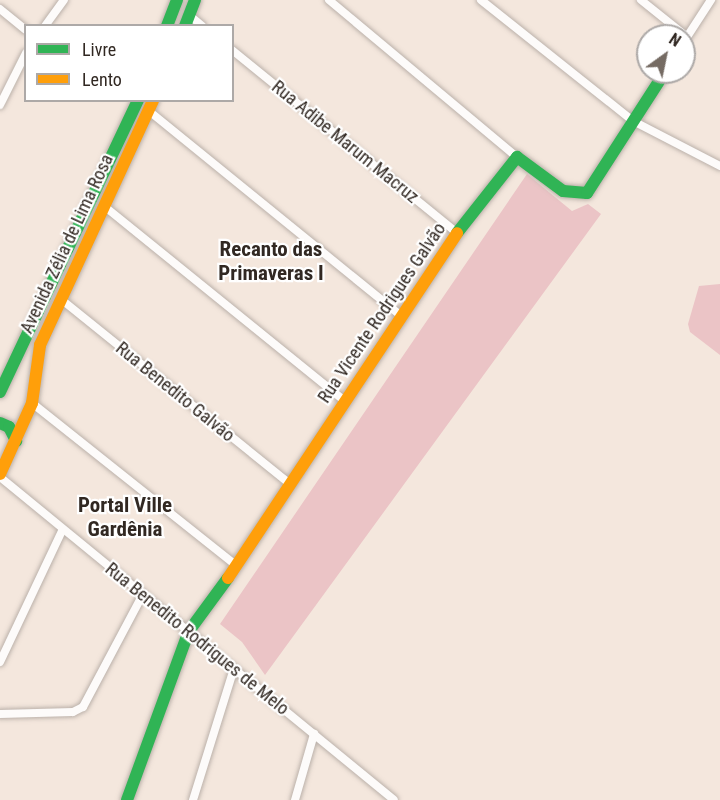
<!DOCTYPE html>
<html>
<head>
<meta charset="utf-8">
<style>
  body { margin:0 }
  #map { position:relative; width:720px; height:800px; overflow:hidden; background:#f4e7dd; font-family:"Roboto Condensed",sans-serif }
  div>[style] { position:absolute }
  .forest>* { inset:0; background:#ebc4c6 }
  .roads { filter:drop-shadow(0 0 2px #bbb1aa) drop-shadow(0 0 2px #bbb1aa) }
  .street>* { height:8px; margin:-4px; padding:0 4px; transform-origin:4px; border-radius:4px; background:#fdfbfa }
  .fast>* { height:12px; margin:-6px; padding:0 6px; transform-origin:6px; border-radius:6px; background:#30b455 }
  .slow>* { height:12px; margin:-6px; padding:0 6px; transform-origin:6px; border-radius:6px; background:#ff9f0a }
  span { translate:-50% -50%; white-space:nowrap; text-align:center; line-height:1.15; -webkit-text-stroke:4.5px #fff; paint-order:stroke }
  .street-label { font-size:18px; color:#312822 }
  .quarter-label { font-size:21px; color:#312822; font-weight:700 }
  .legend { position:absolute; left:24px; top:24px; width:210px; height:78px; box-sizing:border-box; background:#fff; border:2px solid #ada9a7; margin:0; padding:8px 10px; list-style:none; font-size:18px; color:#312822 }
  .legend li { display:flex; align-items:center; gap:12px; height:30px }
  .legend b { width:30px; border:2px solid #ada9a7 }
  .north { position:absolute; left:636px; top:24px; width:60px; height:60px; box-sizing:border-box; background:#fff; border:2px solid #ada9a7; border-radius:50%; rotate:33deg; font-size:16px; font-weight:700; line-height:24px; text-align:center; color:#312822 }
  .north::after { content:''; display:block; margin:auto; width:21px; height:27px; background:#756b63; clip-path:polygon(50% 0,100% 100%,50% 72%,0 100%) }
</style>
</head>
<body>
<div id="map">
  <div class="forest">
    <i style="clip-path:polygon(527px 174px,572px 211px,588px 204px,601px 214px,265px 675px,242px 642px,220px 624px)"></i>
    <i style="clip-path:polygon(720px 284px,720px 355px,690px 332px,688px 324px,699px 286px)"></i>
  </div>
  <div class="roads">
    <div class="street">
      <i style="left:329px;top:0;width:245px;rotate:39.9deg"></i>
      <i style="left:481px;top:0;width:194px;rotate:38.5deg"></i>
      <i style="left:633px;top:121px;width:98px;rotate:27.3deg"></i>
      <i style="left:641px;top:0;width:59px;rotate:38.8deg"></i>
      <i style="left:0;top:9px;width:33px;rotate:39deg"></i>
      <i style="left:189px;top:15px;width:17px;rotate:40deg"></i>
      <i style="left:45px;top:26px;width:32px;rotate:-54deg"></i>
      <i style="left:685px;top:40px;width:48px;rotate:-57deg"></i>
      <i style="left:232px;top:50px;width:290px;rotate:39.1deg"></i>
      <i style="left:0;top:105px;width:58px;rotate:-63.4deg"></i>
      <i style="left:149px;top:111px;width:325px;rotate:39.1deg"></i>
      <i style="left:104px;top:206px;width:310px;rotate:39deg"></i>
      <i style="left:62px;top:300px;width:292px;rotate:38.9deg"></i>
      <i style="left:32px;top:403px;width:262px;rotate:38.5deg"></i>
      <i style="left:0;top:477px;width:509px;rotate:39.34deg"></i>
      <i style="left:0;top:662px;width:147px;rotate:-64.7deg"></i>
      <i style="left:0;top:714px;width:73px;rotate:-1.6deg"></i>
      <i style="left:73px;top:712px;width:11px;rotate:-27deg"></i>
      <i style="left:83px;top:707px;width:128px;rotate:-62deg"></i>
      <i style="left:193px;top:800px;width:138px;rotate:-72.7deg"></i>
      <i style="left:295px;top:800px;width:69px;rotate:-73.9deg"></i>
    </div>
    <div class="fast">
      <i style="left:167px;top:26px;width:28px;rotate:-69deg"></i>
      <i style="left:185px;top:26px;width:28px;rotate:-69deg"></i>
      <i style="left:457px;top:233px;width:97px;rotate:-51.7deg"></i>
      <i style="left:517px;top:157px;width:57px;rotate:36.5deg"></i>
      <i style="left:563px;top:191px;width:24px;rotate:5deg"></i>
      <i style="left:587px;top:193px;width:144px;rotate:-57.2deg"></i>
      <i style="left:0;top:392px;width:323px;rotate:-64.7deg"></i>
      <i style="left:0;top:423px;width:10px;rotate:24deg"></i>
      <i style="left:9px;top:427px;width:16px;rotate:63deg"></i>
      <i style="left:127px;top:800px;width:180px;rotate:-69.9deg"></i>
      <i style="left:189px;top:631px;width:66px;rotate:-53.7deg"></i>
    </div>
    <div class="slow">
      <i style="left:0;top:474px;width:78px;rotate:-65.7deg"></i>
      <i style="left:32px;top:403px;width:59px;rotate:-82.1deg"></i>
      <i style="left:40px;top:345px;width:270px;rotate:-65.2deg"></i>
      <i style="left:228px;top:578px;width:414px;rotate:-56.4deg"></i>
    </div>
  </div>
  <div class="street-label">
    <span style="left:345px;top:142px;rotate:39deg">Rua Adibe Marum Macruz</span>
    <span style="left:67px;top:244px;rotate:-65deg">Avenida Zélia de Lima Rosa</span>
    <span style="left:382px;top:313px;rotate:-56deg">Rua Vicente Rodrigues Galvão</span>
    <span style="left:175px;top:392px;rotate:39deg">Rua Benedito Galvão</span>
    <span style="left:197px;top:639px;rotate:39deg">Rua Benedito Rodrigues de Melo</span>
  </div>
  <div class="quarter-label">
    <span style="left:271px;top:261px">Recanto das<br>Primaveras I</span>
    <span style="left:125px;top:517px">Portal Ville<br>Gardênia</span>
  </div>
  <ul class="legend">
  <li><b style="height:8px;background:#30b455"></b>Livre</li>
  <li><b style="height:8px;background:#ff9f0a"></b>Lento</li>
  </ul>
  <div class="north">N</div>
</div>
</body>
</html>
